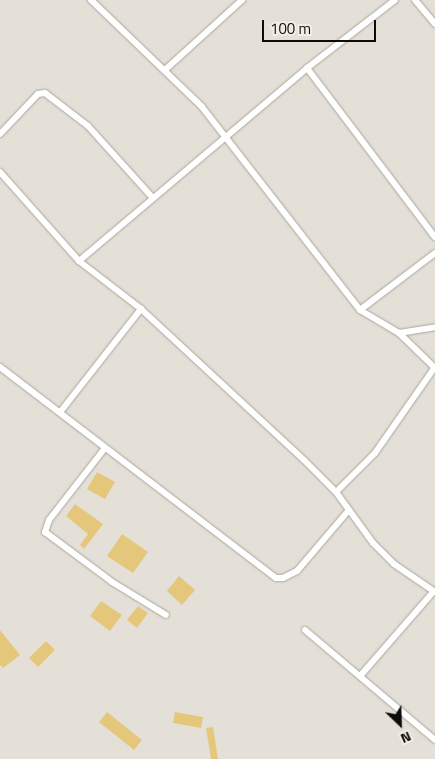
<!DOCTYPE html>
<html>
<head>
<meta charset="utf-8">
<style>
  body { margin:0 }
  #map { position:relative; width:435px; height:759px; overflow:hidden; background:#e4e0d8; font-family:"Titillium Web",sans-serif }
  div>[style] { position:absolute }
  .building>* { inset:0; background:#e5c77c }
  .roads { filter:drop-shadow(0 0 1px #aaa79e) drop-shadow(0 0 1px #aaa79e) }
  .minor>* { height:6px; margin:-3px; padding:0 3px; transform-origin:3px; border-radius:3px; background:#fff }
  span { translate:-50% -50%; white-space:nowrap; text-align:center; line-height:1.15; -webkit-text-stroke:4px #f1eee5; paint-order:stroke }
  .north { position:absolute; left:375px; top:699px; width:50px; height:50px; -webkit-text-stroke:4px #f1eee5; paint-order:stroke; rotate:156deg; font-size:14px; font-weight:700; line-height:20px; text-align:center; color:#0d0c09 }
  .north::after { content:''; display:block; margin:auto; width:18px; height:22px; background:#0d0c09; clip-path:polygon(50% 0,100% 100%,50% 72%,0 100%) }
  .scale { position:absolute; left:262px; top:20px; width:114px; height:22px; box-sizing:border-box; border:2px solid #0d0c09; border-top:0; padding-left:6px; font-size:15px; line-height:18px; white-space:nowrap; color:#0d0c09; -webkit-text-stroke:4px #f1eee5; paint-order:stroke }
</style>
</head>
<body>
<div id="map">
  <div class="building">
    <i style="clip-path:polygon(97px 472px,115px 482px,105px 499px,87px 489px)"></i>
    <i style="clip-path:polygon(75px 504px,103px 524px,84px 549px,80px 545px,88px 534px,66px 516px)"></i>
    <i style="clip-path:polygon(122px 534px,148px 552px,133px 573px,107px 556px)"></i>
    <i style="clip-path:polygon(179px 576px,195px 590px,182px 605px,167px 591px)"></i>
    <i style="clip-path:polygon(101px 601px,122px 615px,110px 631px,90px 616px)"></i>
    <i style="clip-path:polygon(138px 606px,148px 613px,137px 628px,127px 620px)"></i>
    <i style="clip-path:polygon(0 630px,20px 655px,3px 668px,0 665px)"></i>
    <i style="clip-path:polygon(46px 641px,55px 650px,38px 667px,29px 658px)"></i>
    <i style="clip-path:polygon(107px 712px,142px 740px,134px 750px,99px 722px)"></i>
    <i style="clip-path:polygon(175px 712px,203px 717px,201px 728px,173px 723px)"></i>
    <i style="clip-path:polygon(213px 727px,218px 759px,211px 759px,206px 728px)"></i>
  </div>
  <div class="roads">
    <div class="minor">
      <i style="left:91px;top:0;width:154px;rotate:43.9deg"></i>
      <i style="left:202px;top:107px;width:257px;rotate:52.1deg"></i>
      <i style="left:360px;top:310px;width:45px;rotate:30.5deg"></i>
      <i style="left:399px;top:333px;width:50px;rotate:44.2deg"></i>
      <i style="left:415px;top:0;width:31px;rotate:50deg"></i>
      <i style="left:307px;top:68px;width:212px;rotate:52.9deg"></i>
      <i style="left:166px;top:69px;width:103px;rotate:-42.2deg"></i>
      <i style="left:0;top:134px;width:55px;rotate:-46.5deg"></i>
      <i style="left:38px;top:94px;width:7px;rotate:-8deg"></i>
      <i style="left:45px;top:93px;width:54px;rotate:37.5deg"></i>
      <i style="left:88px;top:126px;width:96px;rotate:48deg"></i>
      <i style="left:0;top:172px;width:119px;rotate:48.4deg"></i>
      <i style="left:79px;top:261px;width:78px;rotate:37.7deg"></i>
      <i style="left:141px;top:309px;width:222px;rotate:42.8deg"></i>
      <i style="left:304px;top:460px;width:45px;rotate:45deg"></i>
      <i style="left:336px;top:492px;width:63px;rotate:54deg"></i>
      <i style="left:373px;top:543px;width:30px;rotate:45deg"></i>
      <i style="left:394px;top:564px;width:50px;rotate:34.3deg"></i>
      <i style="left:79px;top:261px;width:299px;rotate:-40.2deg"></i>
      <i style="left:307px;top:68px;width:111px;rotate:-37.7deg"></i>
      <i style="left:360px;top:310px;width:94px;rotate:-37.2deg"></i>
      <i style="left:399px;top:333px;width:36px;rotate:-9deg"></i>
      <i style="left:0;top:367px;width:347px;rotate:37.4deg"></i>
      <i style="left:276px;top:578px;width:7px"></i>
      <i style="left:283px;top:578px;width:16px;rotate:-27deg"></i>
      <i style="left:297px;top:571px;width:80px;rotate:-49.6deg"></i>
      <i style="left:61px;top:411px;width:130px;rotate:-51.9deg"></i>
      <i style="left:105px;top:448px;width:91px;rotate:127.9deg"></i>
      <i style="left:49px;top:520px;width:13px;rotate:108deg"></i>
      <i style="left:45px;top:532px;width:84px;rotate:36.7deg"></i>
      <i style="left:112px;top:582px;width:63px;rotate:31.4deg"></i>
      <i style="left:336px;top:492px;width:55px;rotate:-45deg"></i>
      <i style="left:375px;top:453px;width:105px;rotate:-55.1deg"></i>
      <i style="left:305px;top:630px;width:170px;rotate:40.2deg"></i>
      <i style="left:361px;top:675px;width:111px;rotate:-49deg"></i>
    </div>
  </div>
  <div class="north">N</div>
  <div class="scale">100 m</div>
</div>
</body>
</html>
